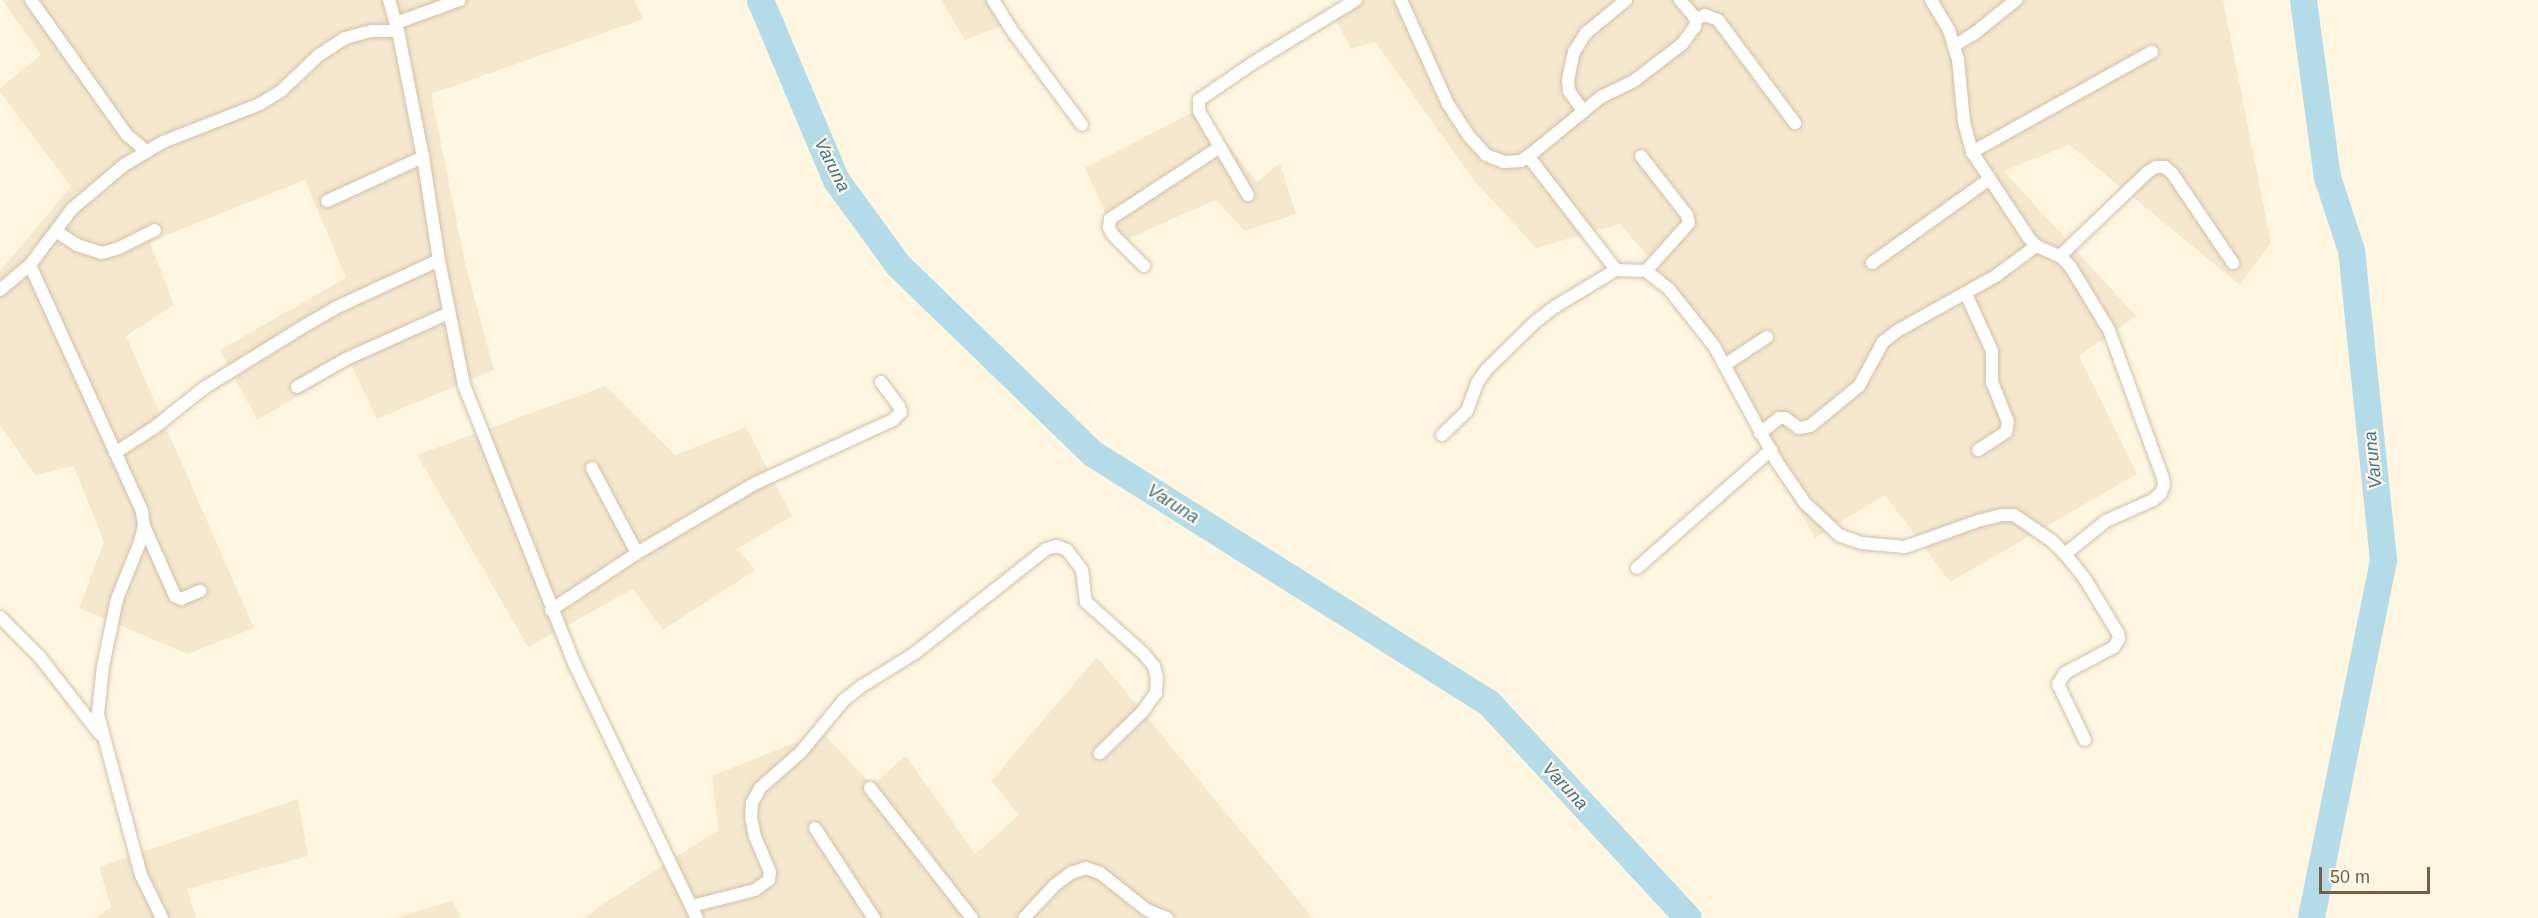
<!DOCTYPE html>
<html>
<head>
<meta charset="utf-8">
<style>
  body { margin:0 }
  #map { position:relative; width:2538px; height:918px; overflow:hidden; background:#fef6e1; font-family:Arial,sans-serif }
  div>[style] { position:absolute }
  .residential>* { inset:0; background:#f6e8cf }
  .river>* { height:27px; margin:-13.5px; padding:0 13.5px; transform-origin:13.5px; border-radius:13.5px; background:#b4dbe8 }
  .roads { filter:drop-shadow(0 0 2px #d1c0aa) drop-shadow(0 0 2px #d1c0aa) }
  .street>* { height:12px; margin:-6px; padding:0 6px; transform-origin:6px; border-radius:6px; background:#fff }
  span { translate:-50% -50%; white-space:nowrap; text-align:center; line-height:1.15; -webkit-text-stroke:4.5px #fff9e9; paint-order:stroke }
  .water-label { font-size:18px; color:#3e768c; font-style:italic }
  .scale { position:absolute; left:2319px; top:867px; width:111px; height:27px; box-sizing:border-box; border:3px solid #775d46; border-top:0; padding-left:8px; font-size:18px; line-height:21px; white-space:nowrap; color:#775d46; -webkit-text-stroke:4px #fff9e9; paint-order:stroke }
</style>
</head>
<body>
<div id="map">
  <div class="residential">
    <i style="clip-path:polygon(2px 0,635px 0,643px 19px,431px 94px,465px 263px,494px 370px,377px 419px,351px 365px,257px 420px,220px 350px,346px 278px,305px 180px,150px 242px,174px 305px,126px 336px,254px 628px,188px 654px,79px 608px,104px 542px,74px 466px,35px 475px,0 425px,0 271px,71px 187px,0 92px,0 88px,41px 55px)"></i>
    <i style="clip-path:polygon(941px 0,998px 0,1010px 23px,965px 40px)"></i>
    <i style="clip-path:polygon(1345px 0,2223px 0,2271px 243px,2240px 285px,2069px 145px,2004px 171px,2136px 316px,2079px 356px,2137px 474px,1950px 582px,1885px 495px,1815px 538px,1673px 287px,1620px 224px,1536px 248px,1472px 178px,1375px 42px,1351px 49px,1333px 14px)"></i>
    <i style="clip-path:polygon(1199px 109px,1257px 182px,1280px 163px,1296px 214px,1245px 231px,1215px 200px,1119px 243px,1085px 168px)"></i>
    <i style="clip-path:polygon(605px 386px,675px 455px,746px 427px,792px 516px,737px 549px,755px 570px,663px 630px,633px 589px,528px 647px,417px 455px)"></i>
    <i style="clip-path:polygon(1097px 657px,1313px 918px,586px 918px,600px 906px,718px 830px,712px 776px,822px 732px,872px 785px,906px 756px,975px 854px,1019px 815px,991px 781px)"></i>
    <i style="clip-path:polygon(298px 799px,308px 856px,187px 889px,196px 918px,95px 918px,111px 907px,99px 867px)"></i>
    <i style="clip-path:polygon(452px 901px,461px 918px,395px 918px)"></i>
  </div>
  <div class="river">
    <i style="left:760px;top:0;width:195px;rotate:67.1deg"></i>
    <i style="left:836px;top:180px;width:105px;rotate:53.9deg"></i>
    <i style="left:898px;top:265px;width:270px;rotate:44.1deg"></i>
    <i style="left:1092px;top:453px;width:468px;rotate:32.2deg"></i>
    <i style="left:1488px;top:702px;width:294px;rotate:47.2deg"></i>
    <i style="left:2303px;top:0;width:179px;rotate:82.3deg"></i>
    <i style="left:2327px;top:177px;width:77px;rotate:71.8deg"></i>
    <i style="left:2351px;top:250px;width:312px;rotate:84.1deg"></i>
    <i style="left:2383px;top:560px;width:365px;rotate:101.4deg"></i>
  </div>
  <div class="roads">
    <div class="street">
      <i style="left:31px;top:0;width:166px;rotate:54.6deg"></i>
      <i style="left:127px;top:135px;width:26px;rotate:40deg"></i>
      <i style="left:389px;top:0;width:32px;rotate:74deg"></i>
      <i style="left:398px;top:31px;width:128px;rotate:78.8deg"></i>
      <i style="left:423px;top:157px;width:104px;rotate:81.2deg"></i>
      <i style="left:439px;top:260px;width:127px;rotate:78.7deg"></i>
      <i style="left:464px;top:385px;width:301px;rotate:68.4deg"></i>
      <i style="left:575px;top:665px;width:281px;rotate:64.3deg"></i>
      <i style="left:993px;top:0;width:39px;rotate:58deg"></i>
      <i style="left:1014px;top:33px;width:114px;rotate:53.5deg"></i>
      <i style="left:1401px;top:0;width:114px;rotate:65.7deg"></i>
      <i style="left:1448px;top:104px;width:38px;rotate:57deg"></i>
      <i style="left:1469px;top:136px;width:25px;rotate:48deg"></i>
      <i style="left:1486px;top:155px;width:19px;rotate:21deg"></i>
      <i style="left:1504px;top:162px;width:17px;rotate:-3deg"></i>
      <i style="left:1521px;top:161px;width:17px;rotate:-36deg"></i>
      <i style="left:1535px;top:151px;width:85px;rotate:-39.3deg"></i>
      <i style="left:1601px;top:97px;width:37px;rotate:-26deg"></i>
      <i style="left:1634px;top:81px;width:61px;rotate:-37.6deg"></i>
      <i style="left:1682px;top:44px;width:21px;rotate:-53deg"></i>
      <i style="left:1695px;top:27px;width:8px;rotate:-83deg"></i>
      <i style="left:1696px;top:19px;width:25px;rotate:-130deg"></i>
      <i style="left:1931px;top:0;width:35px;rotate:59deg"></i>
      <i style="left:1949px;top:30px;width:30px;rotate:73deg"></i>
      <i style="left:1958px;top:59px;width:63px;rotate:84.6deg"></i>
      <i style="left:1964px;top:122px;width:31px;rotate:75deg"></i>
      <i style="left:1972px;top:152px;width:103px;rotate:56.5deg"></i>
      <i style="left:2029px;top:238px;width:11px;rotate:49deg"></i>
      <i style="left:2036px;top:246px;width:26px;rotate:23deg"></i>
      <i style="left:2060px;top:256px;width:14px;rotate:45deg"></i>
      <i style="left:2070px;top:266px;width:75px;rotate:58.6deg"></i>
      <i style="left:2109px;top:330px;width:158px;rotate:70deg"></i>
      <i style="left:2163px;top:478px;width:7px;rotate:82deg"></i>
      <i style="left:2164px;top:485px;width:9px;rotate:111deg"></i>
      <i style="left:2161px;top:493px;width:11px;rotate:139deg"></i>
      <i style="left:2153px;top:500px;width:51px;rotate:155.9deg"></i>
      <i style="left:2106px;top:521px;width:53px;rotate:141.2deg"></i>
      <i style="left:1696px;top:19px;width:10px;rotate:-24deg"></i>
      <i style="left:1705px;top:15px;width:14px;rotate:21deg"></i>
      <i style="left:1718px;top:20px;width:129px;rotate:53.2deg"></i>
      <i style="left:396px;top:23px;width:68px;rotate:-19.8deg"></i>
      <i style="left:1954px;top:46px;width:25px;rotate:-32deg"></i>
      <i style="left:1975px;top:33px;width:53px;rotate:-38.8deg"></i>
      <i style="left:1583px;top:111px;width:24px;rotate:-125deg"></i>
      <i style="left:1569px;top:91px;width:11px;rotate:-95deg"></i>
      <i style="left:1568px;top:80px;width:29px;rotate:-78deg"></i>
      <i style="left:1574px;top:52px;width:22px;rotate:-58deg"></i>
      <i style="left:1586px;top:33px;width:52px;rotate:-39.5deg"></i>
      <i style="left:1972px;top:152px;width:206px;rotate:-29.1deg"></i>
      <i style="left:1528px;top:156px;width:144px;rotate:52.3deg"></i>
      <i style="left:1641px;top:156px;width:75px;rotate:52.1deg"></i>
      <i style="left:1687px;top:215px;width:8px;rotate:76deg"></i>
      <i style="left:1689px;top:223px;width:64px;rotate:131.9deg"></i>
      <i style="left:1248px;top:195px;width:97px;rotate:-120.3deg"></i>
      <i style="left:1199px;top:111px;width:11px;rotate:-90deg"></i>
      <i style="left:1199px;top:100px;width:65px;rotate:-34.4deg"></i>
      <i style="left:1253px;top:63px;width:121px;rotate:-31.5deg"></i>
      <i style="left:327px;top:201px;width:106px;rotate:-24.6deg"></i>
      <i style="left:57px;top:232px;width:24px;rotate:33deg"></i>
      <i style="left:77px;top:245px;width:26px;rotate:18deg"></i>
      <i style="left:102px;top:253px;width:18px;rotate:-16deg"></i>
      <i style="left:119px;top:248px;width:40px;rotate:-26.6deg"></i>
      <i style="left:2060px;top:256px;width:122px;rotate:-43.7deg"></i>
      <i style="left:2148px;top:172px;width:9px;rotate:-32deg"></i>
      <i style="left:2156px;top:167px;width:9px"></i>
      <i style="left:2165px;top:167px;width:9px;rotate:41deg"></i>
      <i style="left:2172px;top:173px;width:109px;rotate:55.9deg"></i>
      <i style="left:1872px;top:263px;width:143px;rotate:-35.6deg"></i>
      <i style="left:1144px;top:266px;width:44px;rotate:-135deg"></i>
      <i style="left:1113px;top:235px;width:8px;rotate:-120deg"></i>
      <i style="left:1109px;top:228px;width:9px;rotate:-84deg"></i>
      <i style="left:1110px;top:219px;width:131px;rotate:-33.2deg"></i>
      <i style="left:0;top:290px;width:39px;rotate:-40deg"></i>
      <i style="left:1966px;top:294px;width:63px;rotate:65.5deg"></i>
      <i style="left:1992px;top:351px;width:31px;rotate:90deg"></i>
      <i style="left:1992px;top:382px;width:43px;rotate:68.2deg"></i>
      <i style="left:2008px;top:422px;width:10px;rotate:101deg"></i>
      <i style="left:2006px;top:432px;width:33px;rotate:147deg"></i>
      <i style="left:1726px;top:364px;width:49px;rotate:-33.4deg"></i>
      <i style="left:297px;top:387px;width:56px;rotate:-29.7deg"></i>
      <i style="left:346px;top:359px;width:113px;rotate:-24.1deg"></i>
      <i style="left:1760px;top:433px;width:24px;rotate:-38deg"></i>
      <i style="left:1779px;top:418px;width:6px"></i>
      <i style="left:1785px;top:418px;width:17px;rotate:36deg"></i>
      <i style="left:1799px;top:428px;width:11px;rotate:-10deg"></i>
      <i style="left:1810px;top:426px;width:63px;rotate:-39.2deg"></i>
      <i style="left:1859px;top:386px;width:50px;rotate:-61.4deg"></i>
      <i style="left:1883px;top:342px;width:18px;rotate:-38deg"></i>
      <i style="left:1897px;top:331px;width:115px;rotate:-29.2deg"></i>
      <i style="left:1997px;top:275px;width:49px;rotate:-36.6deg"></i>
      <i style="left:1442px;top:435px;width:35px;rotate:-44deg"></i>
      <i style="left:1467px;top:411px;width:30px;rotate:-70deg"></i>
      <i style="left:1477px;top:383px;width:16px;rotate:-55deg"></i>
      <i style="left:1486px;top:370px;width:67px;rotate:-44.4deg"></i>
      <i style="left:1534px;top:323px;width:28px;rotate:-38deg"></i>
      <i style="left:1556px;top:306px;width:70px;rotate:-31deg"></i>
      <i style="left:1616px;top:270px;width:30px;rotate:2deg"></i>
      <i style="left:1646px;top:271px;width:29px;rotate:38deg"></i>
      <i style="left:1669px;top:289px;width:73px;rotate:51.7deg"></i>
      <i style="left:1714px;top:346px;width:132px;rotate:61.5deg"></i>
      <i style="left:1777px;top:462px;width:50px;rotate:55.7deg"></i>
      <i style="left:1805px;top:503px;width:47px;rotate:43.3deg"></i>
      <i style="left:1839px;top:535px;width:23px;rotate:20deg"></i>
      <i style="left:1861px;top:543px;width:44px;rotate:5.2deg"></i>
      <i style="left:1905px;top:547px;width:77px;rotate:-19.6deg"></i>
      <i style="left:1978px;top:521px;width:25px;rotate:-14deg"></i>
      <i style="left:2002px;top:515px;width:12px"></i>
      <i style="left:2014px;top:515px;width:46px;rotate:34.4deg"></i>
      <i style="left:2052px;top:541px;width:18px;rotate:45deg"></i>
      <i style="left:2065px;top:554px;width:32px;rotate:51deg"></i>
      <i style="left:2085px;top:579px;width:63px;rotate:58.6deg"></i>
      <i style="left:2118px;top:633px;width:6px;rotate:81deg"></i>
      <i style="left:2119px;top:639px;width:9px;rotate:122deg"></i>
      <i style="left:2114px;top:647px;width:55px;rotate:152deg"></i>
      <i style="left:2065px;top:673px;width:13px;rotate:122deg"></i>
      <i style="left:2058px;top:684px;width:62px;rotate:64.3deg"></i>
      <i style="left:115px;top:453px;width:48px;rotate:-33deg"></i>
      <i style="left:155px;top:427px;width:63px;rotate:-38.5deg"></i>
      <i style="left:204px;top:388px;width:120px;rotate:-31.7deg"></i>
      <i style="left:306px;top:325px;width:36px;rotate:-30deg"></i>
      <i style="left:337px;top:307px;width:112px;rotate:-24.7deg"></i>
      <i style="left:592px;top:468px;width:96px;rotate:62.1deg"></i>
      <i style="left:144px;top:526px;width:77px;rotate:66.1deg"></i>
      <i style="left:175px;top:596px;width:7px;rotate:27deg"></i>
      <i style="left:181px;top:599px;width:21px;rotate:-23deg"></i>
      <i style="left:1637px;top:568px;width:179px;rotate:-41.4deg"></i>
      <i style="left:551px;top:610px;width:103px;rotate:-33.5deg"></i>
      <i style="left:637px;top:553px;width:136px;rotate:-30.5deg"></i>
      <i style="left:754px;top:484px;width:153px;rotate:-24.7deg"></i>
      <i style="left:893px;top:420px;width:11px;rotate:-45deg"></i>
      <i style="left:901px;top:412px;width:6px;rotate:-108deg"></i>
      <i style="left:899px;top:406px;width:30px;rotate:-127deg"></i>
      <i style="left:0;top:617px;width:55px;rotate:45deg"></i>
      <i style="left:39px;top:656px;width:99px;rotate:52deg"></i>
      <i style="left:870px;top:788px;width:165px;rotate:51.9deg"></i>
      <i style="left:815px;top:828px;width:108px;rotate:56.8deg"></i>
      <i style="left:692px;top:906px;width:65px;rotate:-14.3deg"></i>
      <i style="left:755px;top:890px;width:17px;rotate:-36deg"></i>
      <i style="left:769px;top:880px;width:8px;rotate:-83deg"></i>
      <i style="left:770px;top:872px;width:38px;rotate:-113deg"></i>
      <i style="left:755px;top:837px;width:20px;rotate:-101deg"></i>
      <i style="left:751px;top:817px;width:14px;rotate:-86deg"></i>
      <i style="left:752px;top:803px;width:17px;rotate:-62deg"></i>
      <i style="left:760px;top:788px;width:55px;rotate:-41.3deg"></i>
      <i style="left:801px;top:752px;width:67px;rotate:-50.4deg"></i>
      <i style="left:844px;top:700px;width:23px;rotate:-38deg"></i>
      <i style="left:862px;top:686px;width:62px;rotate:-31.9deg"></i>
      <i style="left:915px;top:653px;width:167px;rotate:-38.4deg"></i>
      <i style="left:1046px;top:549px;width:11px;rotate:-15deg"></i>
      <i style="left:1057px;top:546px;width:11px;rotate:22deg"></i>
      <i style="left:1067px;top:550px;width:25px;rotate:53deg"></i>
      <i style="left:1082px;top:570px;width:32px;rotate:83deg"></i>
      <i style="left:1086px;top:602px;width:76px;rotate:41.8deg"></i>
      <i style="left:1143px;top:653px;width:17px;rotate:50deg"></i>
      <i style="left:1154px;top:666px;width:12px;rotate:76deg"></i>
      <i style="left:1157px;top:678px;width:15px;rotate:94deg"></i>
      <i style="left:1156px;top:693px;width:24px;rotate:126deg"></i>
      <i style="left:1142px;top:712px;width:59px;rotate:135.7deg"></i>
      <i style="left:162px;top:918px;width:48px;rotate:-116deg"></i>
      <i style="left:141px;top:875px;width:167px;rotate:-105deg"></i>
      <i style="left:98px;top:714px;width:48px;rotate:-84.1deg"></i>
      <i style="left:103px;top:666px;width:68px;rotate:-78.2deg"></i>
      <i style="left:117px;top:599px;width:61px;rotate:-68deg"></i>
      <i style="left:140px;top:542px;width:16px;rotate:-76deg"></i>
      <i style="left:144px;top:526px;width:15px;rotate:-98deg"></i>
      <i style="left:142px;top:511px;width:270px;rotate:-114.5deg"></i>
      <i style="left:30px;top:265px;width:70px;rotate:-53.1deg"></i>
      <i style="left:72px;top:209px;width:68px;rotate:-40.2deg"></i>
      <i style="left:124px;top:165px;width:45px;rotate:-30.5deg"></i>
      <i style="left:163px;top:142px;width:104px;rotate:-21.4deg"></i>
      <i style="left:260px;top:104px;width:26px;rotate:-32deg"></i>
      <i style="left:282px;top:90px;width:51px;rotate:-43.4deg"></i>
      <i style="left:319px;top:55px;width:31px;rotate:-33deg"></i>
      <i style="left:345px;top:38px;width:28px;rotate:-15deg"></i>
      <i style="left:372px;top:31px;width:26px"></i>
      <i style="left:1024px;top:918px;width:45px;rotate:-46.8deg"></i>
      <i style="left:1055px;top:885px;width:20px;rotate:-37deg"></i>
      <i style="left:1071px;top:873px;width:16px;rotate:-18deg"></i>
      <i style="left:1086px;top:868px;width:15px;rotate:20deg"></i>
      <i style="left:1100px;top:873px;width:60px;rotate:38.2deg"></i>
      <i style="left:1147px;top:910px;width:22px;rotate:22deg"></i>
    </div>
  </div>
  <div class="water-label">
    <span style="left:832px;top:165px;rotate:63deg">Varuna</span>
    <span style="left:2373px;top:460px;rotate:-96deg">Varuna</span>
    <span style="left:1173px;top:504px;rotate:32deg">Varuna</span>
    <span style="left:1565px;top:786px;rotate:47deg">Varuna</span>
  </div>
  <div class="scale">50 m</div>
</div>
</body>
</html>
